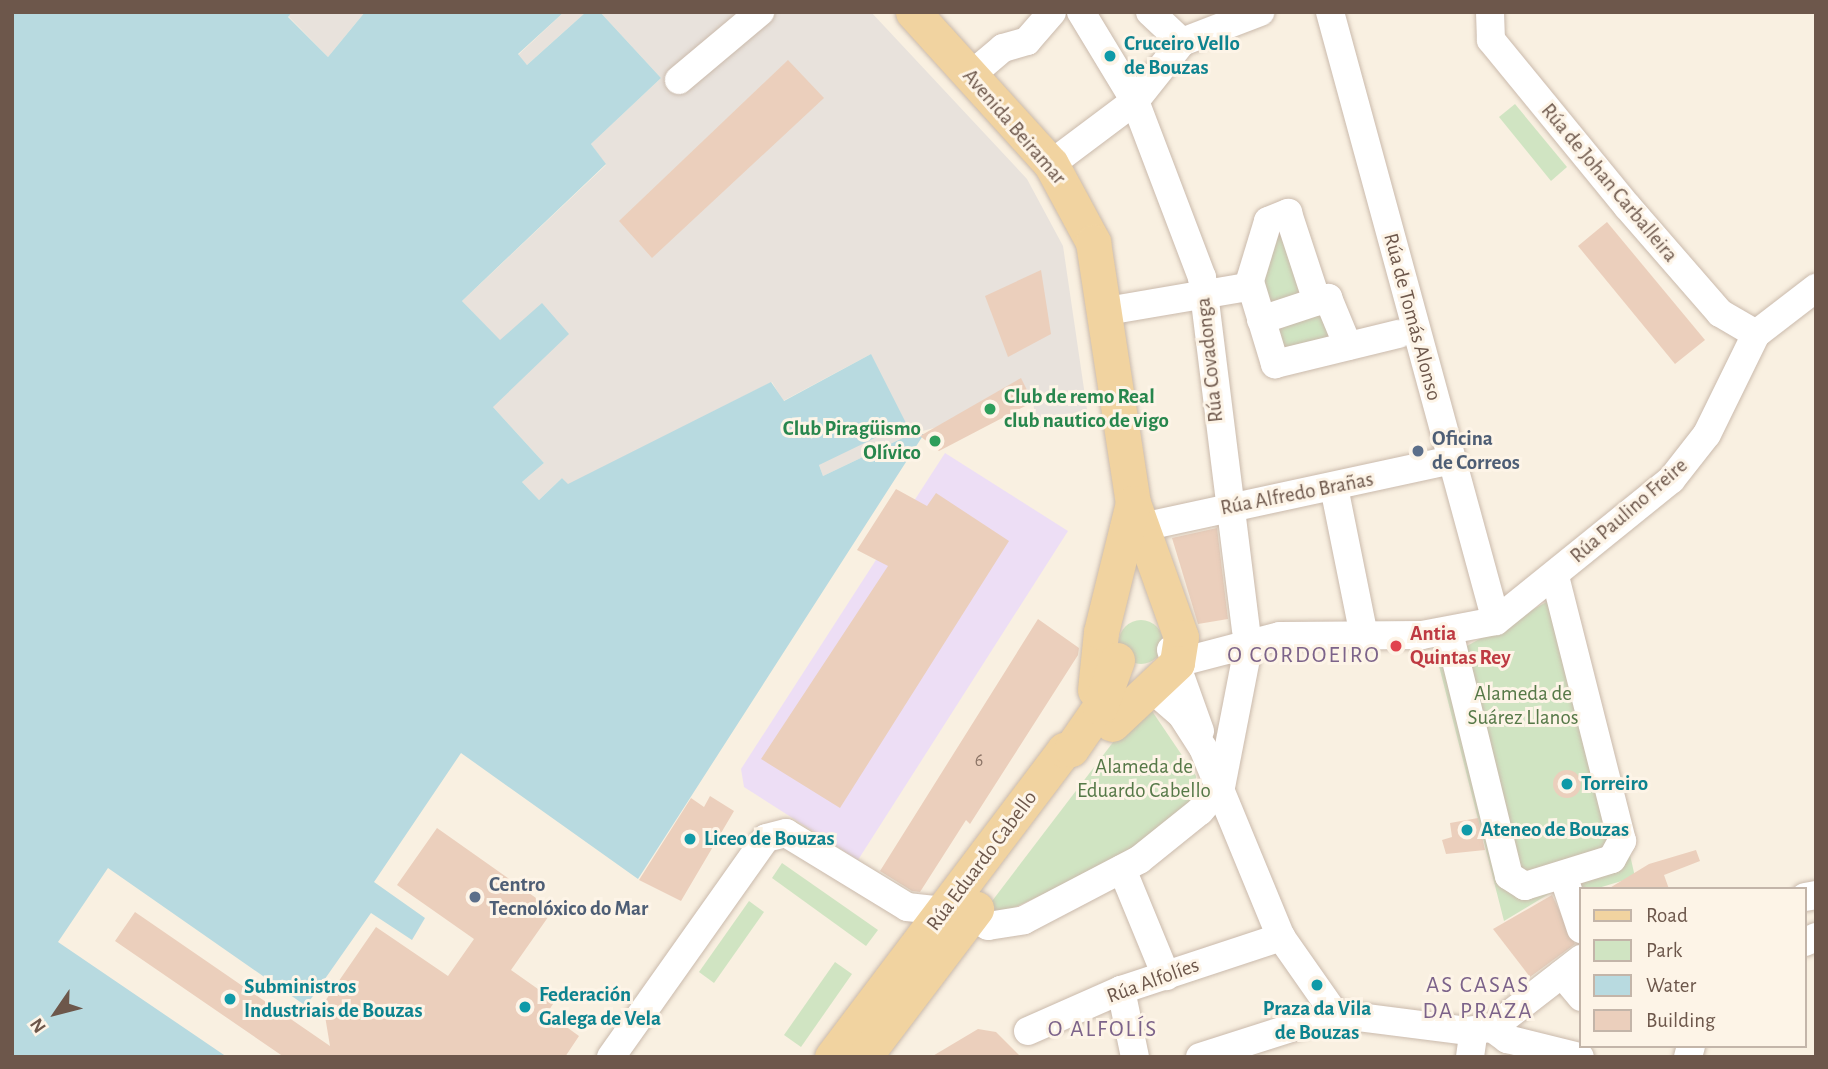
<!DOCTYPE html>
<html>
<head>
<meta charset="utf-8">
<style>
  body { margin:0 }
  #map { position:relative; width:1828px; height:1069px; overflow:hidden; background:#f9f0e1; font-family:"Alegreya Sans",sans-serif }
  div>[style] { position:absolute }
  .industrial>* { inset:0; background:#e8e2dc }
  .education>* { inset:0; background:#eddef5 }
  .green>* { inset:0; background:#d0e4c2 }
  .round { border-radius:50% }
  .water>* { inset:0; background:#b8dae0 }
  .building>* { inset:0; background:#ebcfbc }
  .roads { filter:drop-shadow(0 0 2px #cabaac) drop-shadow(0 0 2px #cabaac) }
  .minor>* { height:28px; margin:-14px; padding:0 14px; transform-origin:14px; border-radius:14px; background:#fff }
  .major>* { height:35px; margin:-17.5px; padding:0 17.5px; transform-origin:17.5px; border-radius:17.5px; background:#f1d3a0 }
  .dots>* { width:19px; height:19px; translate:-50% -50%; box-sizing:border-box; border:4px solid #fdf4e7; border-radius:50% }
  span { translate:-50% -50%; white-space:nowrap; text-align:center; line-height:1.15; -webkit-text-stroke:6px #fdf4e7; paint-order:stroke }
  .number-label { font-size:18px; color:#8c7567 }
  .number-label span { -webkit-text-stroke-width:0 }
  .culture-label { font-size:21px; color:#0d838f; font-weight:700 }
  .left { translate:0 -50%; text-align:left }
  .street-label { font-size:21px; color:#6d574b }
  .leisure-label { font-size:21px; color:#27864d; font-weight:700 }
  .right { translate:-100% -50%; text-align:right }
  .service-label { font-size:21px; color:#4e5e75; font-weight:700 }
  .health-label { font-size:21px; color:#be3a42; font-weight:700 }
  .park-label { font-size:21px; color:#557847 }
  .neighbourhood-label { font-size:23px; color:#7c638a; letter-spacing:2px }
  .frame { position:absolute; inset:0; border:14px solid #6d574b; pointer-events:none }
  .legend { position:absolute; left:1579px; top:887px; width:228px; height:161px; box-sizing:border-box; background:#fdf4e7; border:2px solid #c3b5a9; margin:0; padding:9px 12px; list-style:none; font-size:21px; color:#6d574b }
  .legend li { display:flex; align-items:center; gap:14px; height:35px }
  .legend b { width:35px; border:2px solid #c3b5a9 }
  .north { position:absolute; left:21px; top:978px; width:70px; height:70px; -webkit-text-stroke:5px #fdf4e7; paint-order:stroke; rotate:235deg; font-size:19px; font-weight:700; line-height:28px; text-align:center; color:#6d574b }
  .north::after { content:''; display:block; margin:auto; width:24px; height:32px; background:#6d574b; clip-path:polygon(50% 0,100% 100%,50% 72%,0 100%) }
</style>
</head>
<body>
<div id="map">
  <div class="industrial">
    <i style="clip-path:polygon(292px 12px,365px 12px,328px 57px,288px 16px)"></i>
    <i style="clip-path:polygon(564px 12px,586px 12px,527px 65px,518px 55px)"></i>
    <i style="clip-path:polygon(600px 12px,871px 12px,1027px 179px,1063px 246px,1089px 423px,1037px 428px,1033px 402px,911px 434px,823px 476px,819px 465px,871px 354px,783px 401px,772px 382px,568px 485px,562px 478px,539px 500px,522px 482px,544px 463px,493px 407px,500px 341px,462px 301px,606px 165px,591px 144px,661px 78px)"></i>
  </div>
  <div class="education">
    <i style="clip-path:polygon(945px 453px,1068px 531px,858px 860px,744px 787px,741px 769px)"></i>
  </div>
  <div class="green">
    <i style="clip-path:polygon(1515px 104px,1567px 167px,1551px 181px,1499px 117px)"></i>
    <i style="clip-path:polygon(1283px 230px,1303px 296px,1273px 306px,1263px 282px,1271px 234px)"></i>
    <i style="clip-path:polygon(1320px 310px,1333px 340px,1284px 353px,1276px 324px)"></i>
    <i style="clip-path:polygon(1570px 589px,1635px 877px,1595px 889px,1557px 889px,1504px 921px,1438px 662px)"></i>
    <i class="round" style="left:1119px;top:620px;width:44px;height:44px"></i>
    <i style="clip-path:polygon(1152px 711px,1196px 776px,1196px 798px,1121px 858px,996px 916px,986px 909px,1133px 716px)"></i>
    <i style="clip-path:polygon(782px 863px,878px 930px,866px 946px,772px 878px)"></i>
    <i style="clip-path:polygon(749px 901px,764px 912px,714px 983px,699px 972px)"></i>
    <i style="clip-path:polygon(835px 962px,852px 974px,801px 1047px,784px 1035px)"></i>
  </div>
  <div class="water">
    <i style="clip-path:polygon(12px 12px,292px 12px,288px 17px,328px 57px,365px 12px,564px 12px,518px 54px,527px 65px,586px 12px,600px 12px,661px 78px,591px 144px,606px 164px,462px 301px,500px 340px,542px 303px,569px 334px,493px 407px,544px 463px,522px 482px,539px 500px,562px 478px,568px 484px,771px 382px,784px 401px,871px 354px,906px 423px,819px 465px,823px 476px,911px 434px,924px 434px,638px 879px,461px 753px,374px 882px,425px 918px,412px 940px,371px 913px,306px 1006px,108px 868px,58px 942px,227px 1057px,12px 1057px)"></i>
  </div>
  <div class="building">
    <i style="clip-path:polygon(788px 60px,824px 98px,652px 258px,619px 221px)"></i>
    <i style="clip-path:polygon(1607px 222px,1705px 340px,1675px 364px,1578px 246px)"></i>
    <i style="clip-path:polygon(1041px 270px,1051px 334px,1008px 357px,985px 296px)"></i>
    <i style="clip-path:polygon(1021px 378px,1033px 402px,939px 451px,920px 436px)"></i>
    <i style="clip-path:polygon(896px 489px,927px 506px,936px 493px,1009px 541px,840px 808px,761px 759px,888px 566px,857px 550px)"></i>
    <i style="clip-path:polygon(1217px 528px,1228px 619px,1198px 624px,1172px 538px)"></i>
    <i style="clip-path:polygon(1038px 619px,1079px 648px,1078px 655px,970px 824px,966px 820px,920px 892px,912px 891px,880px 871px)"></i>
    <i class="round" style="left:1553px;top:770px;width:28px;height:28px"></i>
    <i style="clip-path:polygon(710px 796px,734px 811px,681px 901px,639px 880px,691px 798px,704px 807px)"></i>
    <i style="clip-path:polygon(1478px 818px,1485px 850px,1446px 854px,1442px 840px,1452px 837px,1450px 823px)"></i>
    <i style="clip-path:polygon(437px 828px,553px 910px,511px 970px,555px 1001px,547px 1013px,579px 1036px,565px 1057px,284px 1057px,115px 941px,135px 912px,330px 1046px,323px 1004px,376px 927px,448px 976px,474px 939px,397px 885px)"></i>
    <i style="clip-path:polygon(1696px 850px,1700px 861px,1664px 875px,1669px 889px,1608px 889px,1649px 864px)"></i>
    <i style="clip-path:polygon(1552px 895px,1575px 944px,1530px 977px,1493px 929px)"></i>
    <i style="clip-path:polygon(978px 1029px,996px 1032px,1021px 1057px,931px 1057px)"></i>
  </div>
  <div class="roads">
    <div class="minor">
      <i style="left:1081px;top:12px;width:104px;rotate:58.8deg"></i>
      <i style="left:1135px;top:101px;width:188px;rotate:69.2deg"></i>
      <i style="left:1202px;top:277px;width:356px;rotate:82.9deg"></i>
      <i style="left:1150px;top:12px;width:44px;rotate:43.2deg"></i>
      <i style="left:1330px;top:12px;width:631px;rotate:74.75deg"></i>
      <i style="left:1490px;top:12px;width:28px;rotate:88deg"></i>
      <i style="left:1491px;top:40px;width:215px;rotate:50.7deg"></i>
      <i style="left:1627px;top:206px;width:142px;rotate:49deg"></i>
      <i style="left:1720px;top:313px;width:42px;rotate:30.3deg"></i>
      <i style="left:971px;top:75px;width:42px;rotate:-40.2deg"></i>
      <i style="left:1003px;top:48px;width:25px;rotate:-16deg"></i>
      <i style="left:1027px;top:41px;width:38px;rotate:-49deg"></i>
      <i style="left:679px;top:80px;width:106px;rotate:-40deg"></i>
      <i style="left:1051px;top:164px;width:105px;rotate:-36.9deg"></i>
      <i style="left:1135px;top:101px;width:75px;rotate:-51.5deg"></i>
      <i style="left:1182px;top:42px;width:84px;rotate:-21deg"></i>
      <i style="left:1251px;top:285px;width:83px;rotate:73.1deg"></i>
      <i style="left:1275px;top:364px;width:127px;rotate:-13.7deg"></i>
      <i style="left:1107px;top:311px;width:143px;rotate:-9.7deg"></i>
      <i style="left:1248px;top:287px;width:69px;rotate:-73.1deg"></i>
      <i style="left:1268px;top:221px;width:22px;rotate:-22deg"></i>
      <i style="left:1288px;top:213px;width:93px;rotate:71.8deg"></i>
      <i style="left:1261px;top:320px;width:71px;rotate:-18.2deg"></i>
      <i style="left:1328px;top:298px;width:52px;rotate:67.4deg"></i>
      <i style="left:1334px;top:487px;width:152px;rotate:78.6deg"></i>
      <i style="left:1142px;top:527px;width:316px;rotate:-12.2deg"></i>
      <i style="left:1449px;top:632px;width:251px;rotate:76.2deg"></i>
      <i style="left:1509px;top:876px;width:19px;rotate:32deg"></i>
      <i style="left:1525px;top:886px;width:91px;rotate:-17.2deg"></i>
      <i style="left:1612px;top:859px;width:21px;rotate:-61deg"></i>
      <i style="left:1622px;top:841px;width:273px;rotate:-104.2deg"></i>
      <i style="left:1171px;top:650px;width:86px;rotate:70.3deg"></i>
      <i style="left:1177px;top:663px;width:106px;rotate:-14.7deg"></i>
      <i style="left:1280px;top:636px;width:142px;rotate:-0.4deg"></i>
      <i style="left:1422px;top:635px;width:75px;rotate:-10.7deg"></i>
      <i style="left:1496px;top:621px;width:225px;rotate:-38.9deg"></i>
      <i style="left:1671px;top:480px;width:58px;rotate:-52deg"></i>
      <i style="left:1707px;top:434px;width:111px;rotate:-63.9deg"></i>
      <i style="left:1756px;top:334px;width:76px;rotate:-37.5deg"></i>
      <i style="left:1153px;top:690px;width:37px;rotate:41deg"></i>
      <i style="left:1181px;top:714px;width:40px;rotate:57.1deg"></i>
      <i style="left:1203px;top:748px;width:204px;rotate:67.6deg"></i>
      <i style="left:1281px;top:937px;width:94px;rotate:55deg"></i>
      <i style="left:1122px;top:869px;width:116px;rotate:67.6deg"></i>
      <i style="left:1563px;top:875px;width:57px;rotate:71.6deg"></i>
      <i style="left:1805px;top:897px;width:11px;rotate:-10deg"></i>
      <i style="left:972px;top:914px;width:20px;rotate:37deg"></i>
      <i style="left:988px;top:926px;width:36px;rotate:-9deg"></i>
      <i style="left:1024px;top:920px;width:130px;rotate:-27.6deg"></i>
      <i style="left:1139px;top:860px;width:78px;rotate:-38.8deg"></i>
      <i style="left:1200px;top:811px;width:32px;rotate:-49deg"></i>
      <i style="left:1221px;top:787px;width:147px;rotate:-79deg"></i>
      <i style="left:1805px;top:942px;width:12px;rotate:-24deg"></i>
      <i style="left:1562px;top:974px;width:30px;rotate:50deg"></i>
      <i style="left:1121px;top:990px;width:68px;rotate:78.2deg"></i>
      <i style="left:1335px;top:1014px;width:133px;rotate:7.3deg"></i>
      <i style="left:1467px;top:1031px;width:25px;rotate:-7deg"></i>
      <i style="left:1492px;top:1028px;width:113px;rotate:-37.8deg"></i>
      <i style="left:1492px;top:1028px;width:19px;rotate:36deg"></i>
      <i style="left:1507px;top:1039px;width:75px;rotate:13.9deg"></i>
      <i style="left:1028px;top:1031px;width:102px;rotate:-23.8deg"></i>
      <i style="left:1121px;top:990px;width:169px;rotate:-18.3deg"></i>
      <i style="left:611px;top:1057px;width:268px;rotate:-54.7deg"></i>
      <i style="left:766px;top:838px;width:21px;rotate:-14deg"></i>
      <i style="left:786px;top:833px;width:142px;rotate:31.4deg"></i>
      <i style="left:907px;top:907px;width:37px;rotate:6deg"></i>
      <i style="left:1200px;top:1057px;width:142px;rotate:-17.7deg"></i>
      <i style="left:1470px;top:1057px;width:27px;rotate:-82deg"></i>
      <i style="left:1688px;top:1057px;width:11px;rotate:-75deg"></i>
    </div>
    <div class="major">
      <i style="left:913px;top:12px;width:205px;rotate:47.8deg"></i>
      <i style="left:1051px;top:164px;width:89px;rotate:61.7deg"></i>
      <i style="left:1093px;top:242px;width:264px;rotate:81.3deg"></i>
      <i style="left:1133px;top:503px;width:142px;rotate:70.3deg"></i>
      <i style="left:1181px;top:637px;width:26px;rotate:99deg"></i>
      <i style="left:1177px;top:663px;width:89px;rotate:136.8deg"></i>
      <i style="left:1095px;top:690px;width:58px;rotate:-84.1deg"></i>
      <i style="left:1101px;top:632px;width:133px;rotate:-76.1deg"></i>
      <i style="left:832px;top:1057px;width:385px;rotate:-52.9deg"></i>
      <i style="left:1064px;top:750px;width:7px;rotate:-8deg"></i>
      <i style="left:1071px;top:749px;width:51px;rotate:-55.4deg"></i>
      <i style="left:1100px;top:707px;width:50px;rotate:-70.1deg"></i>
      <i style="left:864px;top:1057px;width:186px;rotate:-52.9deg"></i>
    </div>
  </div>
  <div class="dots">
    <i style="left:1110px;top:56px;background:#0f9aa8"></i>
    <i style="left:990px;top:409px;background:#2e9e5b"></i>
    <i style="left:935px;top:441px;background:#2e9e5b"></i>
    <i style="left:1418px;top:451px;background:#5c6f8a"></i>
    <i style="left:1396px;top:646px;background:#e0444e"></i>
    <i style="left:1567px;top:784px;background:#0f9aa8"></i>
    <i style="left:1467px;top:830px;background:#0f9aa8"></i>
    <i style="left:690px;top:839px;background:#0f9aa8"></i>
    <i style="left:475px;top:897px;background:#5c6f8a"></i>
    <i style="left:1317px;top:985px;background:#0f9aa8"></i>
    <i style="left:230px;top:999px;background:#0f9aa8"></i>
    <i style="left:525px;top:1007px;background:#0f9aa8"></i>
  </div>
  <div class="number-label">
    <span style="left:979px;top:761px">6</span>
  </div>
  <div class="culture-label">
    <span class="left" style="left:1124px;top:56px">Cruceiro Vello<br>de Bouzas</span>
    <span class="left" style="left:1581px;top:784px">Torreiro</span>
    <span class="left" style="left:1481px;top:830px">Ateneo de Bouzas</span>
    <span class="left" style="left:704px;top:839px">Liceo de Bouzas</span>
    <span class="left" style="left:244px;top:999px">Subministros<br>Industriais de Bouzas</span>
    <span class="left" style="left:539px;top:1007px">Federación<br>Galega de Vela</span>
    <span style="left:1317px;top:1021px">Praza da Vila<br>de Bouzas</span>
  </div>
  <div class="street-label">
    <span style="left:1014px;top:127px;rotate:49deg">Avenida Beiramar</span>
    <span style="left:1609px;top:183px;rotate:50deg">Rúa de Johan Carballeira</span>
    <span style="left:1412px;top:317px;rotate:75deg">Rúa de Tomás Alonso</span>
    <span style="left:1210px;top:360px;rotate:-96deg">Rúa Covadonga</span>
    <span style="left:1297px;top:494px;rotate:-11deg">Rúa Alfredo Brañas</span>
    <span style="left:1629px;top:511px;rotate:-41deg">Rúa Paulino Freire</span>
    <span style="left:982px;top:861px;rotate:-53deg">Rúa Eduardo Cabello</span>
    <span style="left:1153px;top:981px;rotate:-20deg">Rúa Alfolíes</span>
  </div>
  <div class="leisure-label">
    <span class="left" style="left:1004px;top:409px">Club de remo Real<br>club nautico de vigo</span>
    <span class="right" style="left:921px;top:441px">Club Piragüismo<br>Olívico</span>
  </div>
  <div class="service-label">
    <span class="left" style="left:1432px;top:451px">Oficina<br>de Correos</span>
    <span class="left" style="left:489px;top:897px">Centro<br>Tecnolóxico do Mar</span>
  </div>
  <div class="health-label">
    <span class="left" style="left:1410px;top:646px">Antia<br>Quintas Rey</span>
  </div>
  <div class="park-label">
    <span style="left:1523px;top:706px">Alameda de<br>Suárez Llanos</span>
    <span style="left:1144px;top:779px">Alameda de<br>Eduardo Cabello</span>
  </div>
  <div class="neighbourhood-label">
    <span style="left:1304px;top:656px">O CORDOEIRO</span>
    <span style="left:1478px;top:999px">AS CASAS<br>DA PRAZA</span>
    <span style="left:1103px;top:1030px">O ALFOLÍS</span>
  </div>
  <div class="frame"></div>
  <ul class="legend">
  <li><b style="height:9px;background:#f1d3a0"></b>Road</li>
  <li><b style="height:19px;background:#d0e4c2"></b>Park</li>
  <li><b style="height:19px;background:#b8dae0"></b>Water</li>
  <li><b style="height:19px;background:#ebcfbc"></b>Building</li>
  </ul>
  <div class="north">N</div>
</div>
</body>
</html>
